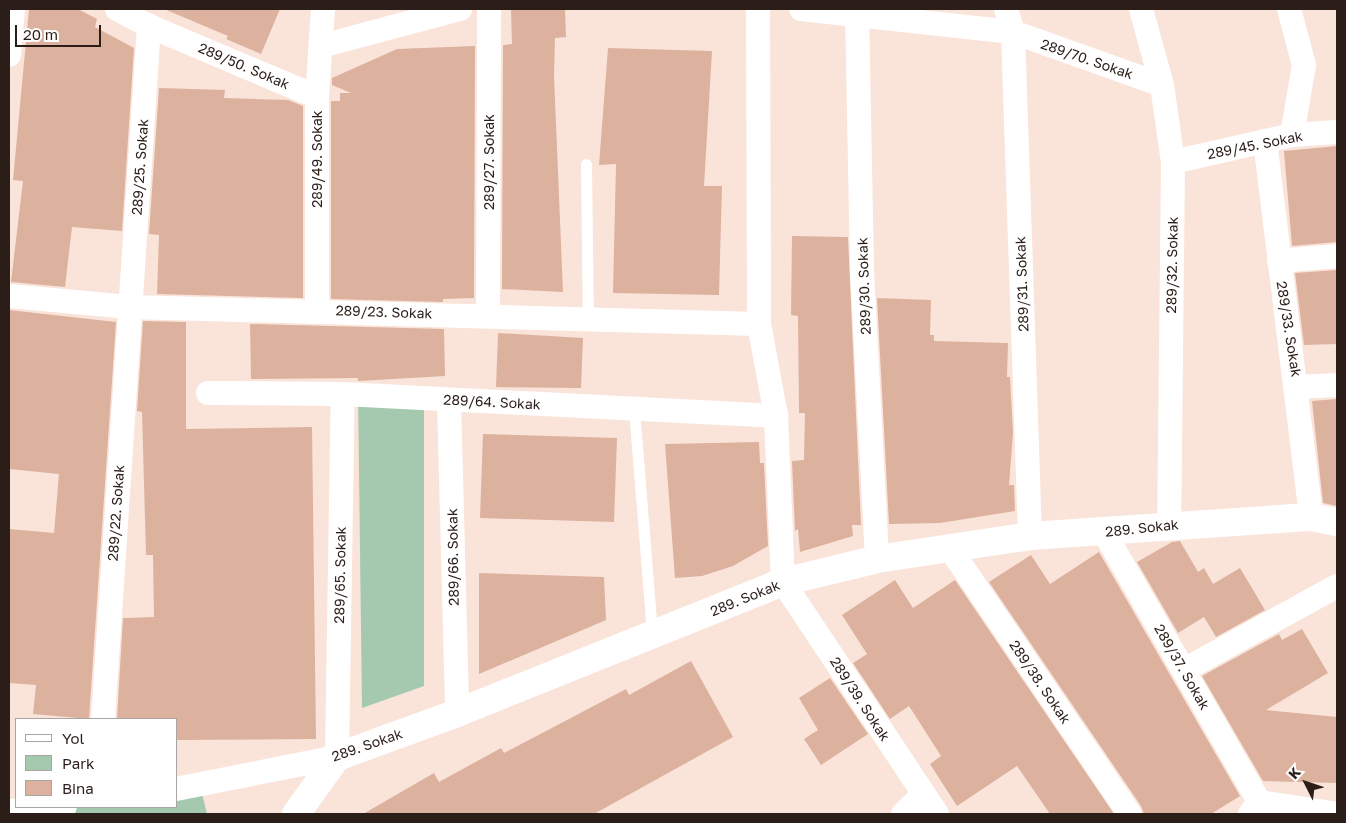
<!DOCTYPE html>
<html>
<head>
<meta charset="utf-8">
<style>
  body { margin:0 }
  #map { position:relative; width:1346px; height:823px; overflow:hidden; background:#fae4da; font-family:"Golos Text",sans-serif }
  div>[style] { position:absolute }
  .green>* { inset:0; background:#a5c9ae }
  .building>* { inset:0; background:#dcb19e }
  .lane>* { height:11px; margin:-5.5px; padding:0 5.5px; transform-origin:5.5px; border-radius:5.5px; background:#fff }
  .street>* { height:24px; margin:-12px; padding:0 12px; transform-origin:12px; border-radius:12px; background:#fff }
  .secondary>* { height:28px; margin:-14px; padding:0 14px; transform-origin:14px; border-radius:14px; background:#fff }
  span { translate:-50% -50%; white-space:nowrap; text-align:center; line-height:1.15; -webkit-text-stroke:4px #fff; paint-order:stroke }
  .street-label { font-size:14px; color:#2b1e18 }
  .frame { position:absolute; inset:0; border:10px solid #2b1e18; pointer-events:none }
  .legend { position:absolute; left:15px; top:718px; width:162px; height:90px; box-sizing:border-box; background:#fff; border:1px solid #aaa5a3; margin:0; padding:6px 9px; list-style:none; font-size:15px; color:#2b1e18 }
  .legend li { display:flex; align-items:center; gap:10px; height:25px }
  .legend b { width:25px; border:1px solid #aaa5a3 }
  .north { position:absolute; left:1281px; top:758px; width:50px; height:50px; -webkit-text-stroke:4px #fff; paint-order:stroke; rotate:311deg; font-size:14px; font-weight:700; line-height:20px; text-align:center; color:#2b1e18 }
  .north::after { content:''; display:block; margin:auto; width:18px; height:22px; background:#2b1e18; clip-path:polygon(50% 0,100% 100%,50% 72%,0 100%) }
  .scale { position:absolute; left:15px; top:25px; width:86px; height:22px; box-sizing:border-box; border:2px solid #2b1e18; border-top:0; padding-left:6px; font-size:15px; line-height:18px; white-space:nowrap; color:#2b1e18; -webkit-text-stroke:4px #fff; paint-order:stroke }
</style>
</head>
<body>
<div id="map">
  <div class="green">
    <i style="clip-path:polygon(358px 393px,424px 397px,424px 686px,362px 708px)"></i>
    <i style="clip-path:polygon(199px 781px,207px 814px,9px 814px,16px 807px,176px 807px,176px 784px)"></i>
  </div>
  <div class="building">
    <i style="clip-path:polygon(29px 9px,78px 9px,97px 19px,95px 27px,134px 48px,122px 231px,72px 227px,65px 287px,11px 282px,23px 181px,13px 180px)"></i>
    <i style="clip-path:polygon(164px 9px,280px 9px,261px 54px,226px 39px,228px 36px)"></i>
    <i style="clip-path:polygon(511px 9px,565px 9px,566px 37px,555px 38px,554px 76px,563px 292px,502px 289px,503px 45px,512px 44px)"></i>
    <i style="clip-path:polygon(475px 46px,474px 298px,443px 299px,443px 302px,331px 299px,331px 101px,340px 101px,340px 93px,351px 93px,332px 85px,332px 78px,397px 49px)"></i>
    <i style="clip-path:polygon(608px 48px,712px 51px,704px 186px,722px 186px,719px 295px,613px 293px,616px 164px,599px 165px)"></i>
    <i style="clip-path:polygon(159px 88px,225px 90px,224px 98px,288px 100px,303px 106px,303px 298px,157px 294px,159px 235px,149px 234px)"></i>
    <i style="clip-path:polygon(1337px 146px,1337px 242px,1292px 246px,1284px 151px)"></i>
    <i style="clip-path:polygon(792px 236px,848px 237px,861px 525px,852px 525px,853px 536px,800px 552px,798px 529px,795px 531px,792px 461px,804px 460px,805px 413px,799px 413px,798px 316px,791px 315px)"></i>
    <i style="clip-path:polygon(1337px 270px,1337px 344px,1304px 345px,1295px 273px)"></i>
    <i style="clip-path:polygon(877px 298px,931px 300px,930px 335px,934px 335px,934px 341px,1008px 343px,1007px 377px,1010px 377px,1013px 433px,1009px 485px,1014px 485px,1015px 511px,940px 523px,889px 524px)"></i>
    <i style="clip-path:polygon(9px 310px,116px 322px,89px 719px,33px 714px,36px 685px,9px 683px,9px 529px,54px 533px,59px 474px,9px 469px)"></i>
    <i style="clip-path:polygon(143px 321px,186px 322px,186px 429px,312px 427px,316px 739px,176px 740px,176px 719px,117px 719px,123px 618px,154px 617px,153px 555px,146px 555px,142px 412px,137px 411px)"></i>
    <i style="clip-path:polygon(250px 324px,444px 329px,445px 376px,358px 381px,358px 378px,251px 379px)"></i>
    <i style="clip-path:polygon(498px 333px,583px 338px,581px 388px,496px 387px)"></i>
    <i style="clip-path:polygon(1337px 399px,1337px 506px,1323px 503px,1312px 401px)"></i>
    <i style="clip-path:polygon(483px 434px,617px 438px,614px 522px,480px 518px)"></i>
    <i style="clip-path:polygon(759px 442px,760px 463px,764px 463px,768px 546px,733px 566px,702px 576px,675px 578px,665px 444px)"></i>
    <i style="clip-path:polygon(1180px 541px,1198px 572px,1204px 568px,1213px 584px,1240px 568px,1265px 610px,1216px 637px,1204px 617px,1178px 633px,1137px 562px,1172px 542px)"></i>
    <i style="clip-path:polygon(1099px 552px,1240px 796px,1211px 814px,1144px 814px,1141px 806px,989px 582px,1031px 555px,1050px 584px)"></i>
    <i style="clip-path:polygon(479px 573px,604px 577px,606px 620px,479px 674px)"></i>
    <i style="clip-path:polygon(895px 580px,913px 608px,955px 580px,1114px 814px,1050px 814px,1017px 766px,957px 806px,930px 764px,941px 756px,909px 706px,890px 719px,853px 663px,867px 654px,842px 615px)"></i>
    <i style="clip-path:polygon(1302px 629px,1328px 673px,1266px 710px,1337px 717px,1337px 783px,1263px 781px,1202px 676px,1279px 634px,1282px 640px)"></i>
    <i style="clip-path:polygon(691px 661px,733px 737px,594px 814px,363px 814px,434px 773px,439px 782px,501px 748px,504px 753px,626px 689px,629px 695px)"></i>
    <i style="clip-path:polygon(830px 678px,868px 734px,821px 765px,804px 739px,818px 730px,799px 698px)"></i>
  </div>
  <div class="lane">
    <i style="left:586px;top:164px;width:155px;rotate:89.3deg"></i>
    <i style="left:634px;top:409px;width:226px;rotate:85.4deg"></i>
  </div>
  <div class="street">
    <i style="left:117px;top:9px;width:36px;rotate:28deg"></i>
    <i style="left:149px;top:26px;width:182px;rotate:22.9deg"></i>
    <i style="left:758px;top:9px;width:315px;rotate:89.8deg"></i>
    <i style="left:759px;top:324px;width:94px;rotate:79.5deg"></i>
    <i style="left:776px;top:416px;width:166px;rotate:87.6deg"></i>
    <i style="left:783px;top:582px;width:278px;rotate:56.4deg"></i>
    <i style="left:801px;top:9px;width:213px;rotate:6.2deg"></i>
    <i style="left:1013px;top:32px;width:158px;rotate:19.6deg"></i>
    <i style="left:857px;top:9px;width:263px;rotate:88.9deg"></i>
    <i style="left:862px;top:272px;width:287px;rotate:87deg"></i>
    <i style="left:1006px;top:9px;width:24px;rotate:73deg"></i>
    <i style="left:1013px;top:32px;width:504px;rotate:88.07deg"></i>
    <i style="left:1141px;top:9px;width:79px;rotate:74.6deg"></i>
    <i style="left:1162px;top:85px;width:78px;rotate:81.9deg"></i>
    <i style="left:1173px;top:162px;width:362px;rotate:90.6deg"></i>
    <i style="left:1289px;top:9px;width:58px;rotate:75deg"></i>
    <i style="left:1304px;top:65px;width:71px;rotate:99.7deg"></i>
    <i style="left:321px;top:46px;width:144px;rotate:-14.9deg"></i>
    <i style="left:9px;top:55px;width:46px;rotate:-85deg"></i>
    <i style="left:1265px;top:141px;width:379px;rotate:83deg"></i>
    <i style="left:1173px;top:162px;width:122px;rotate:-12.8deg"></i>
    <i style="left:1292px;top:135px;width:45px;rotate:-3.8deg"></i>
    <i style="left:1279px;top:261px;width:58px;rotate:-4.9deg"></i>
    <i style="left:9px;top:296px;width:121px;rotate:5.2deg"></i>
    <i style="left:130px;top:307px;width:629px;rotate:1.55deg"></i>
    <i style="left:317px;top:310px;width:213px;rotate:-90deg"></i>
    <i style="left:317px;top:97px;width:88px;rotate:-86.1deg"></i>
    <i style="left:488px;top:316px;width:307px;rotate:-89.8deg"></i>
    <i style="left:1297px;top:387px;width:40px;rotate:-2.9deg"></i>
    <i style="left:208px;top:393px;width:135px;rotate:0.4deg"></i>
    <i style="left:343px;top:394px;width:434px;rotate:2.9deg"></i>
    <i style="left:449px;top:400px;width:313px;rotate:88.5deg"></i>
    <i style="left:1104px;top:532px;width:311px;rotate:60.1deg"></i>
    <i style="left:1259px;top:802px;width:15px;rotate:127deg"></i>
    <i style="left:951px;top:550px;width:319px;rotate:55.9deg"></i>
    <i style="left:1184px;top:670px;width:175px;rotate:-28.8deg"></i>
    <i style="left:103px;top:719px;width:695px;rotate:-86.2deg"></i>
    <i style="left:176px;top:789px;width:164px;rotate:-11.2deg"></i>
    <i style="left:337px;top:757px;width:363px;rotate:-89.1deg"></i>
    <i style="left:1259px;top:802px;width:79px;rotate:8.7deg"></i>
    <i style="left:9px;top:811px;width:56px;rotate:-4.1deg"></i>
    <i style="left:903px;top:814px;width:28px;rotate:-44deg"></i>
  </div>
  <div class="secondary">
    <i style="left:296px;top:814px;width:70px;rotate:-54.3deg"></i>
    <i style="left:337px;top:757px;width:128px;rotate:-20.1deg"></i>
    <i style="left:457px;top:713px;width:351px;rotate:-21.9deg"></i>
    <i style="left:783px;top:582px;width:97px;rotate:-13.7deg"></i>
    <i style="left:877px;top:559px;width:155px;rotate:-8.5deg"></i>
    <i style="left:1030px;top:536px;width:282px;rotate:-3.9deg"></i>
    <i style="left:1311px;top:517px;width:26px;rotate:11deg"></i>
  </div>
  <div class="street-label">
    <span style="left:1087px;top:59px;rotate:19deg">289/70. Sokak</span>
    <span style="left:244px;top:66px;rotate:23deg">289/50. Sokak</span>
    <span style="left:1255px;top:145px;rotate:-11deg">289/45. Sokak</span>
    <span style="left:317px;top:159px;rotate:-90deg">289/49. Sokak</span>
    <span style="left:489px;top:162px;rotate:-90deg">289/27. Sokak</span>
    <span style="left:140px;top:167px;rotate:-86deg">289/25. Sokak</span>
    <span style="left:1172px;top:265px;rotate:-89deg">289/32. Sokak</span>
    <span style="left:1022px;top:284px;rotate:-92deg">289/31. Sokak</span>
    <span style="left:864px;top:286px;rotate:-92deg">289/30. Sokak</span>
    <span style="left:384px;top:312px;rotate:2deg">289/23. Sokak</span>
    <span style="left:1289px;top:329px;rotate:81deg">289/33. Sokak</span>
    <span style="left:492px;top:402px;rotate:3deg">289/64. Sokak</span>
    <span style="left:116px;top:513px;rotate:-86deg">289/22. Sokak</span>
    <span style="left:1142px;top:528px;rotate:-6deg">289. Sokak</span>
    <span style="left:453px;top:557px;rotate:-91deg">289/66. Sokak</span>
    <span style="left:340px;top:575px;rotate:-89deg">289/65. Sokak</span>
    <span style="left:745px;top:598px;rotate:-22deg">289. Sokak</span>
    <span style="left:1182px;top:667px;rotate:60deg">289/37. Sokak</span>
    <span style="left:1040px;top:682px;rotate:56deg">289/38. Sokak</span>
    <span style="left:860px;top:699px;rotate:57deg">289/39. Sokak</span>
    <span style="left:367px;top:745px;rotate:-19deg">289. Sokak</span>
  </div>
  <div class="frame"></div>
  <ul class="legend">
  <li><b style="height:6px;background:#fff"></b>Yol</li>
  <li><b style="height:14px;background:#a5c9ae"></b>Park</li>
  <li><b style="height:14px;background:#dcb19e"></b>Bina</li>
  </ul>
  <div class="north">K</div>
  <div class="scale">20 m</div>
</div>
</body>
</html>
